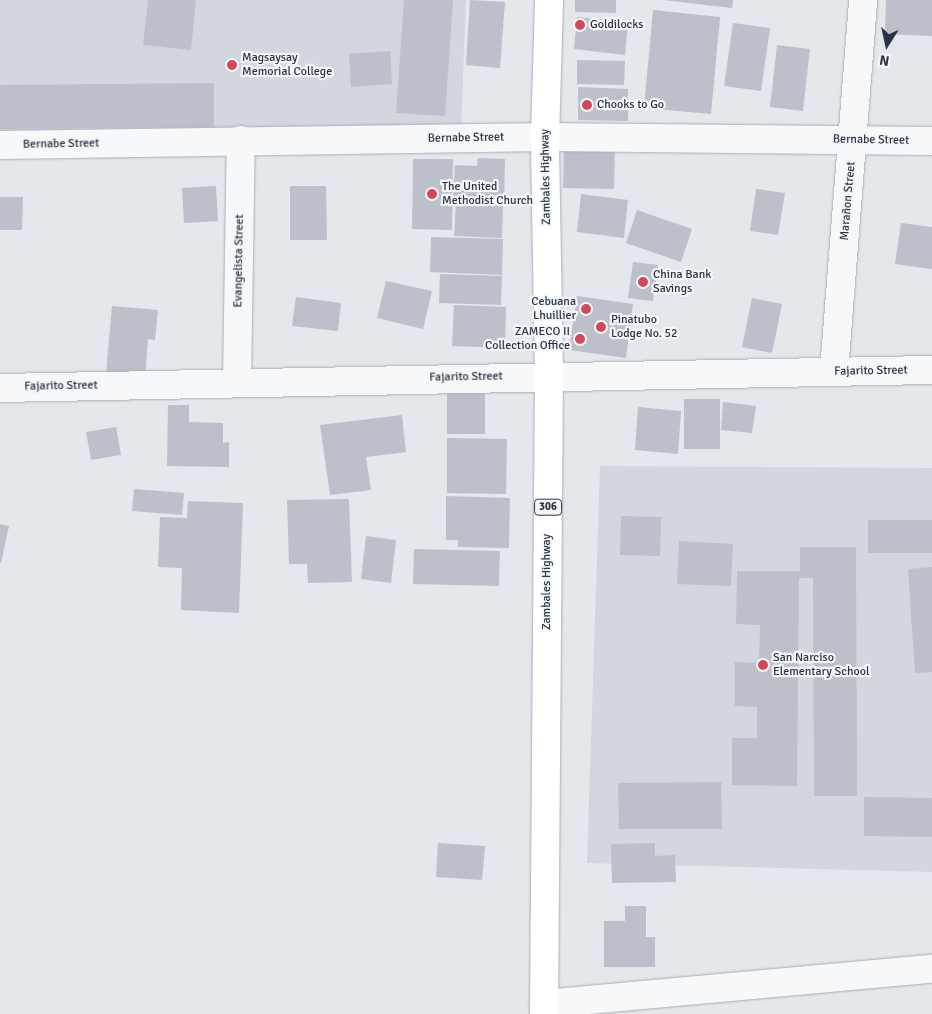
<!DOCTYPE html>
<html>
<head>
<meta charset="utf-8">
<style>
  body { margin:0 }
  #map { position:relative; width:932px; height:1014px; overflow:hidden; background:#e4e7ec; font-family:Signika,sans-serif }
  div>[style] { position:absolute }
  .built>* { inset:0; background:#d2d6de }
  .building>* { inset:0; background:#bbc0ca }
  .roads { filter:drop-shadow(0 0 1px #a9aeb7) drop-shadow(0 0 1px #a9aeb7) }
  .minor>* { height:28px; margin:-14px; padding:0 14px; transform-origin:14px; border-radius:14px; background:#f7f8fa }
  .major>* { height:28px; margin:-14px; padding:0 14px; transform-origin:14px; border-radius:14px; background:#fff }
  .dots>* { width:14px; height:14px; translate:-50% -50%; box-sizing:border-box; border:2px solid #f4f6f9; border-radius:50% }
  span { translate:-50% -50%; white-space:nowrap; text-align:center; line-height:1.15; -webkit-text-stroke:4.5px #f4f6f9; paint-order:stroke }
  .shield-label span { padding:1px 4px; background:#f4f6f9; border:1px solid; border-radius:4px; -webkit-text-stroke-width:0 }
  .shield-label { font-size:11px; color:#2b3445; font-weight:700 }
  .poi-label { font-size:12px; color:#2b3445 }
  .left { translate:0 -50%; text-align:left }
  .right { translate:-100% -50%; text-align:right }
  .street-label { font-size:12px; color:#2b3445 }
  .north { position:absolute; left:862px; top:20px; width:50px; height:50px; -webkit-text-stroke:4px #f4f6f9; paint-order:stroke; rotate:190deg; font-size:14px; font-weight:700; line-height:20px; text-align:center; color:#2b3445 }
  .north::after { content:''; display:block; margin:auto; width:18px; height:22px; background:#2b3445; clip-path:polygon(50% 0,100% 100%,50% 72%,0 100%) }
</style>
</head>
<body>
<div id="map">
  <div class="built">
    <i style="clip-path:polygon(0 0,466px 0,461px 130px,0 138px)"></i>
    <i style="clip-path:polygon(600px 466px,932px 468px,932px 872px,587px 863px)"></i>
  </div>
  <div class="building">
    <i style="clip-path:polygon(148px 0,196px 0,191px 50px,143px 45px)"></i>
    <i style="clip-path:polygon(404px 0,453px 0,445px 116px,396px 113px)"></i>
    <i style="clip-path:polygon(470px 0,505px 2px,500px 68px,466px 65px)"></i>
    <i style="clip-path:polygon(575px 0,616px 0,616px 13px,575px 12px)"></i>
    <i style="clip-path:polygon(663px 0,733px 0,732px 8px)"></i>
    <i style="clip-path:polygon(886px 0,932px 0,932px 36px,885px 34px)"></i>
    <i style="clip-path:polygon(653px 10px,720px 17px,711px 114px,644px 108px)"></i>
    <i style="clip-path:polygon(577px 17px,628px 22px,625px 55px,574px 49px)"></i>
    <i style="clip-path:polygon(733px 23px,770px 28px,761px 91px,724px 86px)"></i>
    <i style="clip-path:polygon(777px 45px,810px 49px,803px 111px,770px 107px)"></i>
    <i style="clip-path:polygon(390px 51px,392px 84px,351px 87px,349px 54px)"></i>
    <i style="clip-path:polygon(577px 60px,625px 61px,624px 85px,577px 84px)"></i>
    <i style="clip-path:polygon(214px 83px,214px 127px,0 129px,0 85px)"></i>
    <i style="clip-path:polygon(578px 87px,628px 89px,628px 121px,578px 120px)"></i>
    <i style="clip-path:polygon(564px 145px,615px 146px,614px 189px,563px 188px)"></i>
    <i style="clip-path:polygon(478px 158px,505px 159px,504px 203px,453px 201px,455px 165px,477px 166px)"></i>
    <i style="clip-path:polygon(413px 159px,453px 159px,452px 230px,412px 229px)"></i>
    <i style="clip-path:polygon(216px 186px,218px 221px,184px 223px,182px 188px)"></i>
    <i style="clip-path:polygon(290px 186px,326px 186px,327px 240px,290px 240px)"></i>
    <i style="clip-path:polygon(756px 189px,785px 193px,778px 235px,750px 231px)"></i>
    <i style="clip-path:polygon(581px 194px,628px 200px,624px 238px,577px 232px)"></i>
    <i style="clip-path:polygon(0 197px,23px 197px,22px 230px,0 230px)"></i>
    <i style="clip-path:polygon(456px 203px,503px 205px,502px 238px,454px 236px)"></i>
    <i style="clip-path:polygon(637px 210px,692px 229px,681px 262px,626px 243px)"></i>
    <i style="clip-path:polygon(901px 223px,932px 227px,932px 269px,895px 264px)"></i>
    <i style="clip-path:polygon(431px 237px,503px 239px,502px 275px,430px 272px)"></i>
    <i style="clip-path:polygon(633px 262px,658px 265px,653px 301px,628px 298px)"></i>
    <i style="clip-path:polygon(440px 274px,502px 276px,501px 305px,439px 303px)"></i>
    <i style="clip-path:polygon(386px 281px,432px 291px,423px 329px,377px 318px)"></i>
    <i style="clip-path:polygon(577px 296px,633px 304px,626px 358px,569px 350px)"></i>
    <i style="clip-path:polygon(296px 297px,341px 303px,338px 331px,292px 326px)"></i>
    <i style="clip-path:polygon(752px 298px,782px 304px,772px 353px,742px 347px)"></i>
    <i style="clip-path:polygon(454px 305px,506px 307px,505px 348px,452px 346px)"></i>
    <i style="clip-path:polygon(112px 306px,158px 310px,155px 340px,148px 339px,145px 378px,106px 374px)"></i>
    <i style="clip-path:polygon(447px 389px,485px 390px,485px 434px,447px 434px)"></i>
    <i style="clip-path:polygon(684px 399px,720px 399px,720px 449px,684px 449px)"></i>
    <i style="clip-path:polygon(723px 402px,756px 406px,752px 433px,721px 430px)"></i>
    <i style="clip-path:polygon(168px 405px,189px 405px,189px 422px,223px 423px,223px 443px,229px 442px,229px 467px,167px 466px)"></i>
    <i style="clip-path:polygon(638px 407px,681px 411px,678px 454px,635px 450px)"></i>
    <i style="clip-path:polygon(402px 415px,406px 452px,366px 457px,371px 490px,330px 495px,320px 425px)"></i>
    <i style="clip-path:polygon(116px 427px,121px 455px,91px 460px,86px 432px)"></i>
    <i style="clip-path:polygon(447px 438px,507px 439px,506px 494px,447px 493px)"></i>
    <i style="clip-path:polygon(134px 489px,184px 493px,182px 515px,132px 511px)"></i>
    <i style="clip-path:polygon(446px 496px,510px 498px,509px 548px,458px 547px,458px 540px,446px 540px)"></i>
    <i style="clip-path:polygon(349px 499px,352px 582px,308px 583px,307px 564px,289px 564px,287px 500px)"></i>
    <i style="clip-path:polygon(188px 501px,243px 503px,239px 613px,181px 610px,182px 568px,158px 567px,160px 517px,187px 518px)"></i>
    <i style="clip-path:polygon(621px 516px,661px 517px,660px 556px,620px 555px)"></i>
    <i style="clip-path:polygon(868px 520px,932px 520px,932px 553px,868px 553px)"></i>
    <i style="clip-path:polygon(0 524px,9px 526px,1px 563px,0 563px)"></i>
    <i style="clip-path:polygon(366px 536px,396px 540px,391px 583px,361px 579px)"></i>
    <i style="clip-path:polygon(679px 541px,733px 544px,731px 586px,677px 584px)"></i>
    <i style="clip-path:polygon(800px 547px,856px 547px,857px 796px,814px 796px,813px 578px,799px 578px,797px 786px,732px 785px,732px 738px,757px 738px,757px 707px,735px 706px,735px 662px,759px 663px,760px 625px,736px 624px,737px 571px,800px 571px)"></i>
    <i style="clip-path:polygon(414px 549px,500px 551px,499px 586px,413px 584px)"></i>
    <i style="clip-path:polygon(932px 567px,932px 672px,915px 673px,908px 569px)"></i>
    <i style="clip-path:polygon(721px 782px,722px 829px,619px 829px,618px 783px)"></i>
    <i style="clip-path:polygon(864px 797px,932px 798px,932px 837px,864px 836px)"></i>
    <i style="clip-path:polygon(438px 843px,485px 846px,482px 880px,436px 877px)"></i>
    <i style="clip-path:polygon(655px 843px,655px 856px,675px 855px,676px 882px,612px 883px,611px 844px)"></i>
    <i style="clip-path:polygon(625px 906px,646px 906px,646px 937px,655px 937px,655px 967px,604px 967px,604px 921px,625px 921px)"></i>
  </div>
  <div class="roads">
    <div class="minor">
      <i style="left:0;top:145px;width:545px;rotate:-0.84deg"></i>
      <i style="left:545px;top:137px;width:387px;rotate:0.6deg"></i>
      <i style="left:834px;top:371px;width:372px;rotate:-85.5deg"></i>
      <i style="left:237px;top:382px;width:242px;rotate:-89.1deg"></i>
      <i style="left:0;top:388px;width:932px;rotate:-1.11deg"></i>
      <i style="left:544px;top:1004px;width:390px;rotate:-5.2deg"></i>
    </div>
    <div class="major">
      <i style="left:544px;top:1014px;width:639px;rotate:-89.55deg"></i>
      <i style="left:549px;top:375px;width:238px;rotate:-91deg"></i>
      <i style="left:545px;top:137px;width:137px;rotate:-88.3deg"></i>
    </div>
  </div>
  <div class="dots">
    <i style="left:580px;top:25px;background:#d1495b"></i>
    <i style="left:232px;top:65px;background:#d1495b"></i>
    <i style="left:587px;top:105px;background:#d1495b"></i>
    <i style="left:432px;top:194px;background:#d1495b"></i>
    <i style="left:643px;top:282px;background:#d1495b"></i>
    <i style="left:586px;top:309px;background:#d1495b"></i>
    <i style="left:601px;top:327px;background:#d1495b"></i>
    <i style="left:580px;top:339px;background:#d1495b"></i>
    <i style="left:763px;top:665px;background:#d1495b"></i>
  </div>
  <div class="shield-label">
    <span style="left:548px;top:507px">306</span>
  </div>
  <div class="poi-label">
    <span class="left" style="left:590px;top:25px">Goldilocks</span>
    <span class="left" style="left:242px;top:65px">Magsaysay<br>Memorial College</span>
    <span class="left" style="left:597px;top:105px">Chooks to Go</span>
    <span class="left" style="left:442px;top:194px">The United<br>Methodist Church</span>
    <span class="left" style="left:653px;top:282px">China Bank<br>Savings</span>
    <span class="right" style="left:576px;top:309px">Cebuana<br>Lhuillier</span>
    <span class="left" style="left:611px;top:327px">Pinatubo<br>Lodge No. 52</span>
    <span class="right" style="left:570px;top:339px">ZAMECO II<br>Collection Office</span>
    <span class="left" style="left:773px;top:665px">San Narciso<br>Elementary School</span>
  </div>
  <div class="street-label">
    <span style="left:466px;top:138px;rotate:-1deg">Bernabe Street</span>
    <span style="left:871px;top:140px;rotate:1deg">Bernabe Street</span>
    <span style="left:61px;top:144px;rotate:-1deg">Bernabe Street</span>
    <span style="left:546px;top:177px;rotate:-91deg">Zambales Highway</span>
    <span style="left:848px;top:201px;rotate:-85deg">Marañon Street</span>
    <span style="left:239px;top:261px;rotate:-89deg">Evangelista Street</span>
    <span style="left:871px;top:371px;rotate:-1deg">Fajarito Street</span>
    <span style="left:466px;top:377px;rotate:-1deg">Fajarito Street</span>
    <span style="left:61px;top:386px;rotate:-1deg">Fajarito Street</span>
    <span style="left:547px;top:582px;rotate:-90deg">Zambales Highway</span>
  </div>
  <div class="north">N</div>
</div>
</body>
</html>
